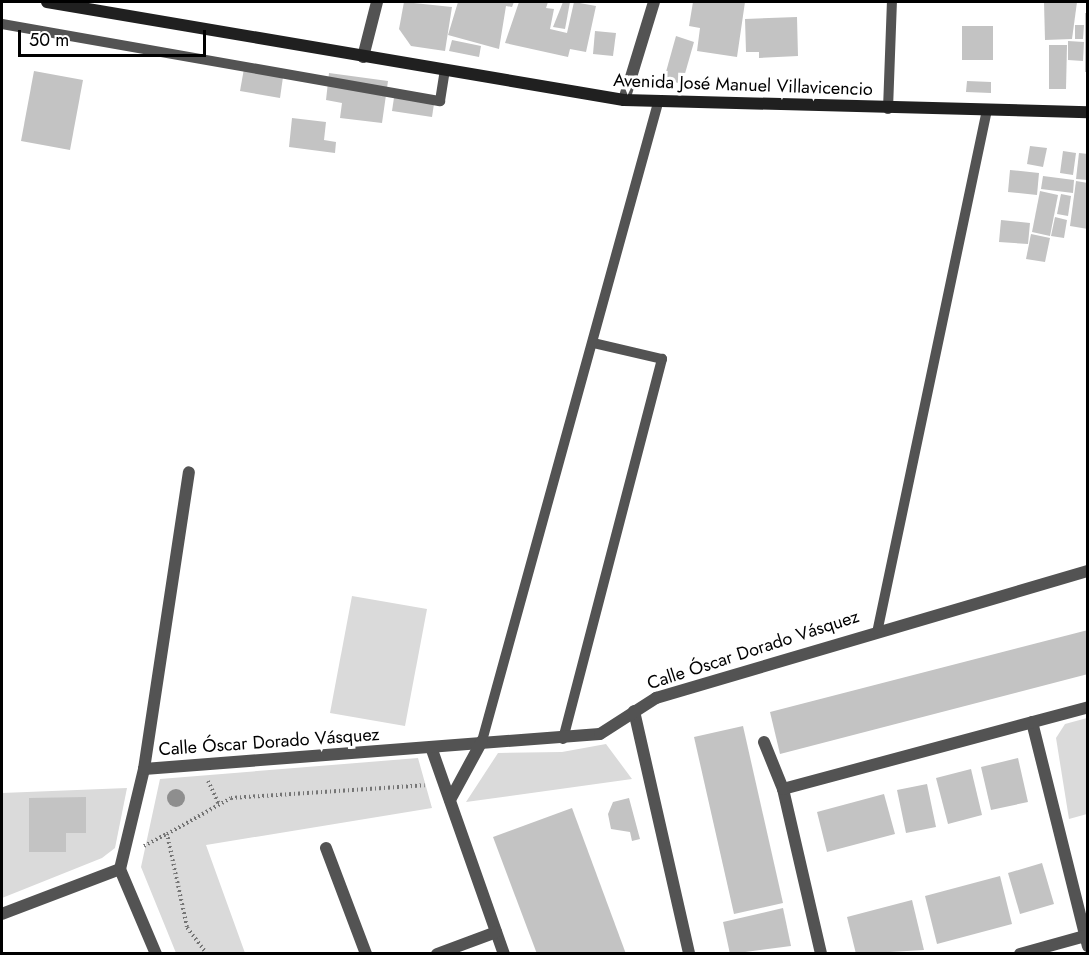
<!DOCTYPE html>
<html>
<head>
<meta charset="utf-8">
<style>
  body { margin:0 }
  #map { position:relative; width:1089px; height:955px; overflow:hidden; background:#fff; font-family:Jost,sans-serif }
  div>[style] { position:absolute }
  .green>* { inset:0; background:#dadada }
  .building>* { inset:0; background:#c3c3c3 }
  .path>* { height:4px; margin-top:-2px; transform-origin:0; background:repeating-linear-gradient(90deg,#757575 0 1.5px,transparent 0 4.5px) }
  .service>* { height:10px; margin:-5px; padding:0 5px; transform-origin:5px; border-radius:5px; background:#535353 }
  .minor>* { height:12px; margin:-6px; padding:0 6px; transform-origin:6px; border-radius:6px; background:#535353 }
  .tertiary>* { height:12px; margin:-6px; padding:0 6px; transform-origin:6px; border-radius:6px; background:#535353 }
  .secondary>* { height:12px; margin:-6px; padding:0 6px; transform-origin:6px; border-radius:6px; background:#202020 }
  .trees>* { width:18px; height:18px; margin:-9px; border-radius:50%; background:#8e8e8e }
  span { translate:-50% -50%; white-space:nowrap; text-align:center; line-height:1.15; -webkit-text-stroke:6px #fff; paint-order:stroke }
  .street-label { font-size:18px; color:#000 }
  .frame { position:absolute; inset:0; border:3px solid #000; pointer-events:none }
  .scale { position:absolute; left:18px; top:30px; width:188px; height:27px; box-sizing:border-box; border:3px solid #000; border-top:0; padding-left:8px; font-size:18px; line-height:21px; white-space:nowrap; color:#000; -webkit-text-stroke:4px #fff; paint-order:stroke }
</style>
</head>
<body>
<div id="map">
  <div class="green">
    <i style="clip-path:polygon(352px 596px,427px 609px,405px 726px,330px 713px)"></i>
    <i style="clip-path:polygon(1087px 718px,1087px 814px,1069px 819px,1056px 738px,1065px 724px)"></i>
    <i style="clip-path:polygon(606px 744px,632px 779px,466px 802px,498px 753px,562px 752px)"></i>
    <i style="clip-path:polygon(418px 758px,432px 808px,206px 845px,245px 953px,176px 953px,141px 867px,160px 779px)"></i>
    <i style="clip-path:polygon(127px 788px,115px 848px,102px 858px,2px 898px,2px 793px)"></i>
  </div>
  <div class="building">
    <i style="clip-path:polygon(404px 2px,452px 7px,445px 51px,411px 46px,399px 29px)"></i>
    <i style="clip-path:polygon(458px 2px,514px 2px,512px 7px,506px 6px,499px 49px,448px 35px)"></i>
    <i style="clip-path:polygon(519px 2px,548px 2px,546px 8px,554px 9px,550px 29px,567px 33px,574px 2px,596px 6px,586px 52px,570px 49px,568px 57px,505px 43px)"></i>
    <i style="clip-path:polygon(563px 2px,570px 2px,565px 29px,553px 27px)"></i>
    <i style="clip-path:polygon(693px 2px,745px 2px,737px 57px,697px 51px,700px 28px,689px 26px)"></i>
    <i style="clip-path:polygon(1044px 2px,1077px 2px,1072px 39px,1045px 40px)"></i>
    <i style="clip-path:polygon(1085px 13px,1088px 13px,1088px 72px,1085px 72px)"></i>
    <i style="clip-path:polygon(797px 17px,798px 56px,759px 58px,759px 52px,746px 52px,745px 19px)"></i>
    <i style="clip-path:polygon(1075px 25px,1084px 25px,1083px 39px,1075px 39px)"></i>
    <i style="clip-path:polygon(962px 26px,993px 26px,993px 60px,962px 60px)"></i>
    <i style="clip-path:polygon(595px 31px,616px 33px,613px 56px,593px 54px)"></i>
    <i style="clip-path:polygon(676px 36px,694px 42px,682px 84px,664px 79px)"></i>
    <i style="clip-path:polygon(452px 40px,481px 46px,479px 57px,449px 51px)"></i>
    <i style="clip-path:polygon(1068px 41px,1084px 42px,1083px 61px,1068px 60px)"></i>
    <i style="clip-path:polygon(1049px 45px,1067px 45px,1066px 89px,1049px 89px)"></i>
    <i style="clip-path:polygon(245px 63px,284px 70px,280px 98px,240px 91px)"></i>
    <i style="clip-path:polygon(34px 71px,83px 80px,70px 150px,21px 141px)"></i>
    <i style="clip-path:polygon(329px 73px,388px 81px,382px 123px,340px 118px,342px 103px,326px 100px)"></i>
    <i style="clip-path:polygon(967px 81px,991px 82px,991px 93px,966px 92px)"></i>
    <i style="clip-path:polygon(395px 91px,435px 97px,432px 117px,392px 111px)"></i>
    <i style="clip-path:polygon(292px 118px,326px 122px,324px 140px,336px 142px,335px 153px,289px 147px)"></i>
    <i style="clip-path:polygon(1030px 146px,1047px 148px,1043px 167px,1027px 164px)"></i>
    <i style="clip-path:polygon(1063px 151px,1076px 153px,1073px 175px,1060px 173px)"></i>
    <i style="clip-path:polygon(1079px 153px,1088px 154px,1088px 180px,1076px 179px)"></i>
    <i style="clip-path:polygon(1010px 170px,1039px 173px,1037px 195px,1008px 192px)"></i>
    <i style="clip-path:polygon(1043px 176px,1074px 180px,1073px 193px,1041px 189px)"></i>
    <i style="clip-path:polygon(1076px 181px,1088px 183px,1088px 229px,1070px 226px)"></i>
    <i style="clip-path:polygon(1040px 191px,1058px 195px,1050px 236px,1032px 232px)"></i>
    <i style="clip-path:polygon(1061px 194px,1071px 196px,1068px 216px,1057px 214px)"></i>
    <i style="clip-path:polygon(1055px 217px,1067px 220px,1064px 238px,1051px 236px)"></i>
    <i style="clip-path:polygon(1001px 220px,1030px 223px,1028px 244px,999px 242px)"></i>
    <i style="clip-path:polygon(1031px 234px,1050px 238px,1045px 262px,1026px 259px)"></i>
    <i style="clip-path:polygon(1088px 630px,1088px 674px,780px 754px,770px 712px)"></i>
    <i style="clip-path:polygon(743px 726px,783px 903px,734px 914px,694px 737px)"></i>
    <i style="clip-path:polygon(1018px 758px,1028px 802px,991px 810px,981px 767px)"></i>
    <i style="clip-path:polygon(971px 769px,982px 815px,948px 824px,936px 778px)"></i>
    <i style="clip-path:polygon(927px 784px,936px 827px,906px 833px,897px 790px)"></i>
    <i style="clip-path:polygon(884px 794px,895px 834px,827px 852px,817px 812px)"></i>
    <i style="clip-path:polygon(86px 797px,86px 833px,66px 833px,66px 852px,29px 852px,29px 798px)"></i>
    <i style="clip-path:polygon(629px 798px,640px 839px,632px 841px,630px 832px,611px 829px,608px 814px,613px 802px)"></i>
    <i style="clip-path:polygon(572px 808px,626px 954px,537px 954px,493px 837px)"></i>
    <i style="clip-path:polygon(1042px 863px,1054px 904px,1020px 914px,1008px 873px)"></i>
    <i style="clip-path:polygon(1000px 876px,1012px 924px,937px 944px,925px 896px)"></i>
    <i style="clip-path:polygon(912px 900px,924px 950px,856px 954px,847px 917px)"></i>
    <i style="clip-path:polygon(783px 908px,791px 946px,730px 954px,723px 922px)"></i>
  </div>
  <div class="path">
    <i style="left:208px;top:781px;width:26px;rotate:65deg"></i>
    <i style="left:144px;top:846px;width:26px;rotate:-28deg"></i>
    <i style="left:207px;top:954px;width:34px;rotate:-127deg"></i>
    <i style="left:187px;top:927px;width:95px;rotate:-102.1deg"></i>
    <i style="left:167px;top:834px;width:73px;rotate:-29.4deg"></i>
    <i style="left:231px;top:798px;width:194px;rotate:-3.8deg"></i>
  </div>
  <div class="service">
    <i style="left:2px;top:24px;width:445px;rotate:10deg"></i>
    <i style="left:440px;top:101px;width:31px;rotate:-81deg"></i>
    <i style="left:888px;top:109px;width:107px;rotate:-87.9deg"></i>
    <i style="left:878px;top:628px;width:529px;rotate:-78.12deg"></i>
    <i style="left:563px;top:739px;width:393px;rotate:-75.4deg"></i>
    <i style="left:662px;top:359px;width:71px;rotate:-166.9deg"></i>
    <i style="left:482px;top:741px;width:662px;rotate:-74.58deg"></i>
  </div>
  <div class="minor">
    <i style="left:624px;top:100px;width:102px;rotate:-73deg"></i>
    <i style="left:634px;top:711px;width:249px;rotate:77.2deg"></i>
    <i style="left:1032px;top:722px;width:231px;rotate:76deg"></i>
    <i style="left:764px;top:742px;width:51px;rotate:68deg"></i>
    <i style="left:783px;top:789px;width:169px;rotate:77deg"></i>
    <i style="left:431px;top:747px;width:219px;rotate:70.6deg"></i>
    <i style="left:144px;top:769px;width:457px;rotate:-4.4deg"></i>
    <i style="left:600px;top:734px;width:67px;rotate:-32.7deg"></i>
    <i style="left:656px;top:698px;width:450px;rotate:-16.4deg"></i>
    <i style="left:783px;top:789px;width:316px;rotate:-15deg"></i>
    <i style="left:450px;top:800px;width:67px;rotate:-61.5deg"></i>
    <i style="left:326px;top:848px;width:113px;rotate:69.3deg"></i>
    <i style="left:2px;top:914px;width:126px;rotate:-20.9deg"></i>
    <i style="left:156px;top:954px;width:92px;rotate:-113deg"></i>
    <i style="left:120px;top:869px;width:103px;rotate:-76.5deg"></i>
    <i style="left:144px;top:769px;width:300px;rotate:-81.4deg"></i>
    <i style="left:437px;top:954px;width:63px;rotate:-20.4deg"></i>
    <i style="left:1020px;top:954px;width:67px;rotate:-15.5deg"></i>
  </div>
  <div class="tertiary">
    <i style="left:363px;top:57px;width:57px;rotate:-75.7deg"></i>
  </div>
  <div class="secondary">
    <i style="left:47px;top:2px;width:585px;rotate:9.64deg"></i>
    <i style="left:624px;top:100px;width:464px;rotate:1.5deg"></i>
  </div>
  <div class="trees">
    <i style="left:176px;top:798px"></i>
  </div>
  <div class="street-label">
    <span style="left:743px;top:85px;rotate:2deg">Avenida José Manuel Villavicencio</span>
    <span style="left:753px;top:650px;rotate:-18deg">Calle Óscar Dorado Vásquez</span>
    <span style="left:269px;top:742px;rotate:-4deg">Calle Óscar Dorado Vásquez</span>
  </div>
  <div class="frame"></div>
  <div class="scale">50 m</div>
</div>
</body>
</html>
